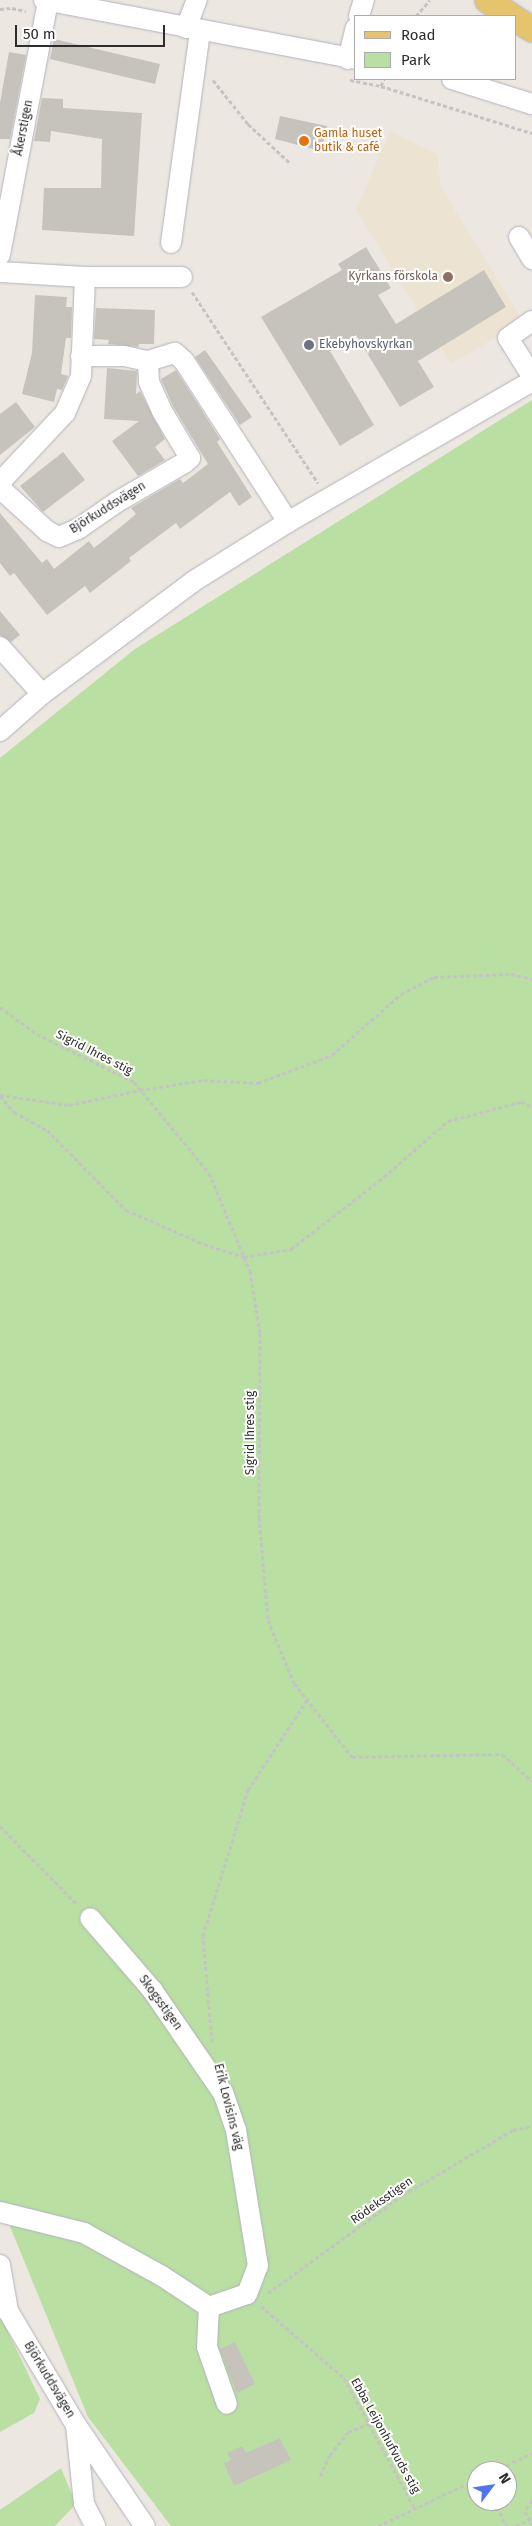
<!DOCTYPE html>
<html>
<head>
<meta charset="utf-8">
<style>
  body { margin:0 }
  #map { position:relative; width:532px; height:2526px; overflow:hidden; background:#ede7e1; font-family:"Fira Sans",sans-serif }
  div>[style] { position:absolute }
  .education>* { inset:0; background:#ede3d2 }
  .green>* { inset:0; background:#badfa2 }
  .building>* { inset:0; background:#c6c2bc }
  .path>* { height:3px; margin-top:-1.5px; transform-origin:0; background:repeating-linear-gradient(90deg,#c4c4c4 0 4px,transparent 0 6.5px) }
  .roads { filter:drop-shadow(0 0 1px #b1b3bc) drop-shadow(0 0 1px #b1b3bc) }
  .minor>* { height:20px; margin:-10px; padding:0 10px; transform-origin:10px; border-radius:10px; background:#fff }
  .major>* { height:25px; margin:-12.5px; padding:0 12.5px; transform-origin:12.5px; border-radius:12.5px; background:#e6c46d }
  .dots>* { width:14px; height:14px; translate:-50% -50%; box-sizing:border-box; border:2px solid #fff; border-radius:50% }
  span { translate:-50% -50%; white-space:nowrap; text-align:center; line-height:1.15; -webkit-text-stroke:4px #fff; paint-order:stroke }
  .street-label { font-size:12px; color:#2d2d2d }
  .food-label { font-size:12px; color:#c56008 }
  .left { translate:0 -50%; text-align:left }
  .education-label { font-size:12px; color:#785e54 }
  .right { translate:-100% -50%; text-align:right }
  .worship-label { font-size:12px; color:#5b616d }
  .legend { position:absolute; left:354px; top:15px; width:162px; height:65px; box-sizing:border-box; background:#fff; border:1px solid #ababab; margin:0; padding:6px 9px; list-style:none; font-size:15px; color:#2d2d2d }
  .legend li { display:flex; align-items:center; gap:10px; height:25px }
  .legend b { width:25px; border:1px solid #ababab }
  .north { position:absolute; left:467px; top:2461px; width:50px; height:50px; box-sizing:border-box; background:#fff; border:1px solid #ababab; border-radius:50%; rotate:59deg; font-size:14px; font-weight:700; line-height:20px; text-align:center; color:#2d2d2d }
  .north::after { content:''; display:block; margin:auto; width:18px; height:22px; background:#4f74ec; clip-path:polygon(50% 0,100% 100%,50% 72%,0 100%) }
  .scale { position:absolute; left:15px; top:25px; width:150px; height:22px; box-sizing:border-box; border:2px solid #2d2d2d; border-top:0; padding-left:6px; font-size:15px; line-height:18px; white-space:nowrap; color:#2d2d2d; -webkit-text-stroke:4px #fff; paint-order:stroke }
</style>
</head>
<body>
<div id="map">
  <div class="education">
    <i style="clip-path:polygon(390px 131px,437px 154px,441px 187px,523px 321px,451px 364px,356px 210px)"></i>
  </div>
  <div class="green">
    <i style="clip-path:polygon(evenodd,532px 400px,532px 2526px,171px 2526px,88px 2417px,0 2202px,0 758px,135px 649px,532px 400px,477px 2471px,507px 2471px,507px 2501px,477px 2501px,477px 2471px)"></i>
    <i style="clip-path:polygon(0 2315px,40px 2399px,34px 2413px,0 2432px)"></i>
    <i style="clip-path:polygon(61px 2468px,76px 2504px,55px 2526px,0 2526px,0 2510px)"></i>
  </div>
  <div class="building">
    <i style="clip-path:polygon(54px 39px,160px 64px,155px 84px,50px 59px)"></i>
    <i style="clip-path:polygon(9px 52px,26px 55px,10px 139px,0 139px,0 103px)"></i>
    <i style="clip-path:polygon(42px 98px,63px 99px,63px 108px,142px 113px,134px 236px,42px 230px,44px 188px,101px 188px,102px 139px,51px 131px,50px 142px,34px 141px)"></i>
    <i style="clip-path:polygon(280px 116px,327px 126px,321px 151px,275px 139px)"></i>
    <i style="clip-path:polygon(366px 247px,391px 288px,378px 295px,396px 324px,484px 270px,506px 307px,418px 361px,434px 387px,400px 407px,356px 335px,330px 351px,374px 425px,340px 446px,261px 317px,342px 270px,338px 264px)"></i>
    <i style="clip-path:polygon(35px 295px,67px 297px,66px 307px,72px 307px,71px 338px,66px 338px,61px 374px,68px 376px,62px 390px,57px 389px,54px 402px,22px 394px,32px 353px)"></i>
    <i style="clip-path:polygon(96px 308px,155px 310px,154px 344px,139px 344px,138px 347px,108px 344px,109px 340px,94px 339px)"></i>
    <i style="clip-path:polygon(205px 350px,252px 417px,240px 425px,195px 357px)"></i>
    <i style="clip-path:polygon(107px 368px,137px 371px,136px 394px,140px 391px,165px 439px,155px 447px,165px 460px,138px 476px,112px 441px,139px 421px,104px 419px)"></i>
    <i style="clip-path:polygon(176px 370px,220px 439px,217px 442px,252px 497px,239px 506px,230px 492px,180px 529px,176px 523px,129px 558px,131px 561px,90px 593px,85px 586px,47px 615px,14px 573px,10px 576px,0 563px,0 513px,42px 563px,47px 559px,54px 569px,89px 541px,94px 548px,123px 525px,136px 514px,131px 508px,180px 479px,183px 483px,208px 464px,173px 406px,161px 379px)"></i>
    <i style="clip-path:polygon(16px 402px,35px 427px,0 455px,0 414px)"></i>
    <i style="clip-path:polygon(63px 452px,85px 480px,43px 512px,20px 486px)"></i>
    <i style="clip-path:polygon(0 611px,20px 635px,11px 642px,0 635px)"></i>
    <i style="clip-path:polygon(235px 2342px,255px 2384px,237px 2393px,220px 2349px)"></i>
    <i style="clip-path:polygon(280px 2438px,291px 2460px,234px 2486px,224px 2463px,231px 2460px,227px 2453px,242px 2446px,246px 2453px)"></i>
  </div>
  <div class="path">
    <i style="left:0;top:9px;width:12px;rotate:-5deg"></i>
    <i style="left:12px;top:8px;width:14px;rotate:12deg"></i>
    <i style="left:416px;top:16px;width:21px;rotate:-49deg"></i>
    <i style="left:213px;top:80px;width:56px;rotate:51.5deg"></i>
    <i style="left:248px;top:124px;width:57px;rotate:42.9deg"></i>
    <i style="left:350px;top:80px;width:32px;rotate:11deg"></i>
    <i style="left:381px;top:86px;width:158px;rotate:17.3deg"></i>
    <i style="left:381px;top:86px;width:8px;rotate:-67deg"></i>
    <i style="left:192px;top:292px;width:229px;rotate:56.6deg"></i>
    <i style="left:0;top:1007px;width:46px;rotate:36.1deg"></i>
    <i style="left:37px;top:1034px;width:108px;rotate:26.3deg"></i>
    <i style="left:134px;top:1082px;width:118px;rotate:50.5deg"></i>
    <i style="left:209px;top:1173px;width:106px;rotate:67.3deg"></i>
    <i style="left:250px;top:1271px;width:63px;rotate:80.8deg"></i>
    <i style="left:260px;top:1333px;width:184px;rotate:90.3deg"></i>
    <i style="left:259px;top:1517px;width:103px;rotate:85deg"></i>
    <i style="left:268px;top:1620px;width:68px;rotate:67.6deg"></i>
    <i style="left:294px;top:1683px;width:94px;rotate:51.9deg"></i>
    <i style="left:352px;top:1757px;width:150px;rotate:-1.1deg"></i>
    <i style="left:502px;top:1754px;width:40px;rotate:42deg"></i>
    <i style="left:0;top:1095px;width:70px;rotate:8.2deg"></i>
    <i style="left:69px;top:1105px;width:73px;rotate:-11.9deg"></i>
    <i style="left:140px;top:1090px;width:65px;rotate:-8.9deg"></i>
    <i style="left:204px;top:1080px;width:54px;rotate:3.2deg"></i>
    <i style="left:258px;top:1083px;width:79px;rotate:-20.7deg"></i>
    <i style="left:332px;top:1055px;width:92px;rotate:-41.5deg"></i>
    <i style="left:401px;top:994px;width:37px;rotate:-27deg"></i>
    <i style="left:434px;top:977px;width:77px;rotate:-2.2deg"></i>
    <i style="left:511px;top:974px;width:22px;rotate:13deg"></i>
    <i style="left:0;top:1096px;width:21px;rotate:49deg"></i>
    <i style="left:14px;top:1112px;width:38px;rotate:29deg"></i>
    <i style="left:47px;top:1130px;width:112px;rotate:45.4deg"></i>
    <i style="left:126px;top:1210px;width:85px;rotate:23.6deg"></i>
    <i style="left:204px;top:1244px;width:42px;rotate:18deg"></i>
    <i style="left:244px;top:1257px;width:48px;rotate:-9.7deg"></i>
    <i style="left:291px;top:1249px;width:111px;rotate:-37.7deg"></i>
    <i style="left:379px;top:1181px;width:91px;rotate:-41deg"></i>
    <i style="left:448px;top:1121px;width:75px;rotate:-14.6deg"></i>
    <i style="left:521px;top:1102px;width:12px;rotate:24deg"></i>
    <i style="left:0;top:1826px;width:110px;rotate:45.4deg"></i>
    <i style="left:212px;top:2042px;width:106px;rotate:-94.9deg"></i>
    <i style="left:203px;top:1936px;width:153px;rotate:-72.9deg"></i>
    <i style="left:248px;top:1790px;width:108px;rotate:-56.8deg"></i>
    <i style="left:268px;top:2293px;width:167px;rotate:-36deg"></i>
    <i style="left:403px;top:2195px;width:128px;rotate:-30.6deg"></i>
    <i style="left:513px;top:2130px;width:19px;rotate:-12deg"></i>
    <i style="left:261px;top:2306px;width:110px;rotate:40.9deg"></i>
    <i style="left:344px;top:2378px;width:149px;rotate:61.5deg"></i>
    <i style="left:495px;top:2471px;width:41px;rotate:-25.9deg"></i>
    <i style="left:320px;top:2476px;width:23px;rotate:-65deg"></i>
    <i style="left:330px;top:2455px;width:29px;rotate:-52deg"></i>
    <i style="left:348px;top:2432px;width:22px;rotate:-21deg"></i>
    <i style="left:532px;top:2500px;width:13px;rotate:122deg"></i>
    <i style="left:525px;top:2511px;width:15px;rotate:62deg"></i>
    <i style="left:494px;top:2501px;width:28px;rotate:63deg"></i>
    <i style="left:378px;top:2526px;width:110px;rotate:-25.4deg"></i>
    <i style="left:516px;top:2526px;width:18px;rotate:-27deg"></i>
  </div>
  <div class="roads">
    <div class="minor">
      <i style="left:44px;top:0;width:318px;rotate:10.7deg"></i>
      <i style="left:359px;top:16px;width:17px;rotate:-73deg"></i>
      <i style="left:186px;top:28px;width:30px;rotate:-69deg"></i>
      <i style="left:348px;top:59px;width:32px;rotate:-76deg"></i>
      <i style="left:452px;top:79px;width:84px;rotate:17.4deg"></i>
      <i style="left:519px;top:237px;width:26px;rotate:59deg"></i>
      <i style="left:171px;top:243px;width:214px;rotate:-82.2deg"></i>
      <i style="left:0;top:255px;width:258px;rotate:-79.3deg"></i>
      <i style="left:0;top:272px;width:85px;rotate:3.4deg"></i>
      <i style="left:85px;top:277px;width:97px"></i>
      <i style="left:85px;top:277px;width:99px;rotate:92.3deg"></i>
      <i style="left:81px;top:376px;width:40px;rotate:113.4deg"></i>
      <i style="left:65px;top:413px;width:92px;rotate:133.2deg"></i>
      <i style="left:2px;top:480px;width:10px;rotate:90deg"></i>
      <i style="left:2px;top:490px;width:61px;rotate:42.3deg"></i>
      <i style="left:47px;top:531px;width:13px;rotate:27deg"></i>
      <i style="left:59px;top:537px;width:21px;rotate:-23deg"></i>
      <i style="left:78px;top:529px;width:47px;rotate:-34.7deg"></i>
      <i style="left:117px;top:502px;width:78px;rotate:-30.2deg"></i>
      <i style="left:184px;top:463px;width:8px;rotate:-40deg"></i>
      <i style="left:190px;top:458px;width:55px;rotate:-120.8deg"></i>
      <i style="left:162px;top:411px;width:32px;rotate:-114deg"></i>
      <i style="left:149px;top:382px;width:21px;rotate:-93deg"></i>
      <i style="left:148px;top:361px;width:28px;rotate:-17deg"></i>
      <i style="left:175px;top:353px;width:12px;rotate:42deg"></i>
      <i style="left:184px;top:361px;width:192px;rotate:57.1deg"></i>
      <i style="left:532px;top:321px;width:29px;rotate:145deg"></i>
      <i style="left:508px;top:338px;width:45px;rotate:57.7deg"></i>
      <i style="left:81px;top:356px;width:43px"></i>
      <i style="left:124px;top:356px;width:25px;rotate:12deg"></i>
      <i style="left:0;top:647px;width:63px;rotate:48.2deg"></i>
      <i style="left:0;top:731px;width:56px;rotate:-41.4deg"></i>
      <i style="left:42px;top:694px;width:189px;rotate:-36.6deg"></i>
      <i style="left:194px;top:581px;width:111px;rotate:-32.1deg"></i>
      <i style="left:288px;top:522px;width:282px;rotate:-30deg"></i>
      <i style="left:0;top:2212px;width:87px;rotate:14deg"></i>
      <i style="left:84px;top:2233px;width:89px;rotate:28.9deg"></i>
      <i style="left:162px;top:2276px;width:56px;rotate:33.4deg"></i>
      <i style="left:209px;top:2307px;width:40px;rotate:-18.9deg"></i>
      <i style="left:247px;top:2294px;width:30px;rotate:-69deg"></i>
      <i style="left:258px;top:2266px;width:138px;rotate:-99.2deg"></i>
      <i style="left:236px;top:2130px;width:39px;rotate:-109deg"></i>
      <i style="left:223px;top:2093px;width:124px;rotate:-124.5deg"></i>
      <i style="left:153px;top:1991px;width:96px;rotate:-130.8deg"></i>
      <i style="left:0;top:2265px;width:47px;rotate:80.1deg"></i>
      <i style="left:8px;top:2311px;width:133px;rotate:59.2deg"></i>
      <i style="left:76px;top:2425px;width:122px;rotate:55.7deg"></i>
      <i style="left:209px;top:2307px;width:40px;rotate:92.9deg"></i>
      <i style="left:207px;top:2347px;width:60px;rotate:70.7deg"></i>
      <i style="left:76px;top:2425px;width:79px;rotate:84.2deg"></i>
      <i style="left:84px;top:2504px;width:25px;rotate:63deg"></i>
    </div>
    <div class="major">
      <i style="left:487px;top:0;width:30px;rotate:33deg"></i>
      <i style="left:516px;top:19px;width:19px;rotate:32deg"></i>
    </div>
  </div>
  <div class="dots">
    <i style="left:304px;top:141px;background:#e8710a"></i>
    <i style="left:448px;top:277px;background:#8d6e63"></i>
    <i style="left:309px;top:345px;background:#6b7280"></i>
  </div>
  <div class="street-label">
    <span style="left:24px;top:128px;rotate:-79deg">Åkerstigen</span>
    <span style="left:108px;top:508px;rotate:-32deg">Björkuddsvägen</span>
    <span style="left:94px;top:1053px;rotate:27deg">Sigrid Ihres stig</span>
    <span style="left:251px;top:1433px;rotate:-90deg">Sigrid Ihres stig</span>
    <span style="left:160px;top:2003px;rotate:54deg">Skogsstigen</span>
    <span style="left:228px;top:2107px;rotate:76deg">Erik Lovisins väg</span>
    <span style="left:382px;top:2201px;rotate:-35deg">Rödeksstigen</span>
    <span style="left:49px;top:2380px;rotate:59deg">Björkuddsvägen</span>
    <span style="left:385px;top:2436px;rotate:61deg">Ebba Leijonhufvuds stig</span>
  </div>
  <div class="food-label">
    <span class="left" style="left:314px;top:141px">Gamla huset<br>butik &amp; café</span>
  </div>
  <div class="education-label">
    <span class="right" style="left:438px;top:277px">Kyrkans förskola</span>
  </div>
  <div class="worship-label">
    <span class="left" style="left:319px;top:345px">Ekebyhovskyrkan</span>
  </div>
  <ul class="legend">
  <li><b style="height:6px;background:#e6c46d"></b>Road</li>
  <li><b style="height:14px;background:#badfa2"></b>Park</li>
  </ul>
  <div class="north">N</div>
  <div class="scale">50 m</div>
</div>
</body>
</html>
